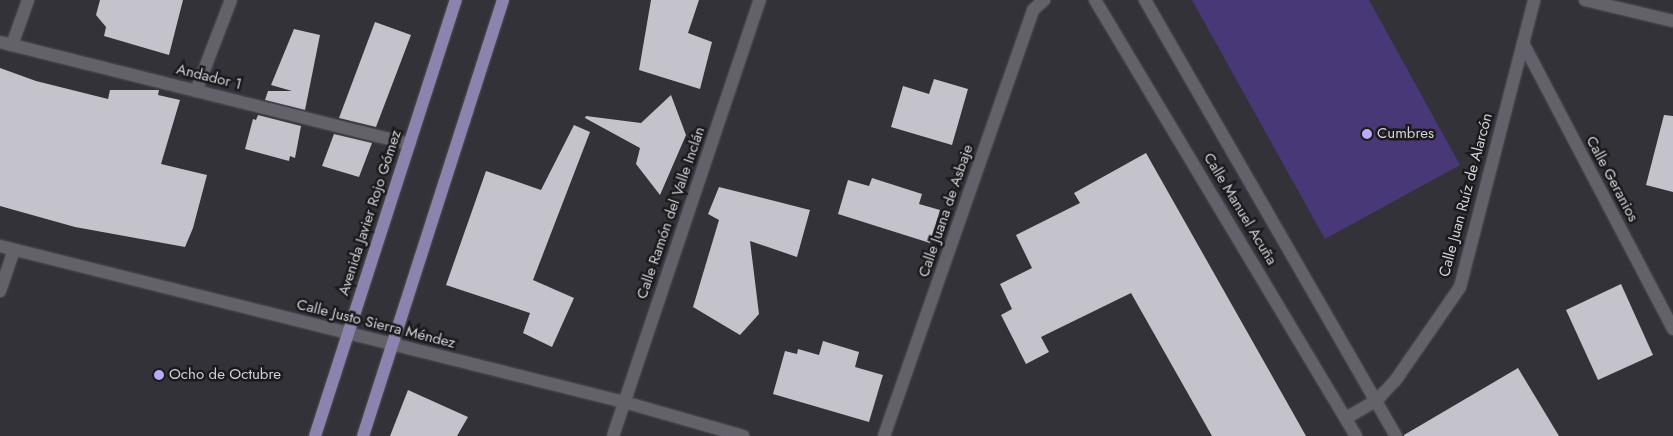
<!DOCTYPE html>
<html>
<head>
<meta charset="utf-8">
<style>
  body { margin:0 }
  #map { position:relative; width:1673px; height:436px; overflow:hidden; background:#333239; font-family:Jost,sans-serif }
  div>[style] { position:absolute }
  .green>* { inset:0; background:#483878 }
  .building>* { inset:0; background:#c4c3cc }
  .roads { filter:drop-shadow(0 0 1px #525157) drop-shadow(0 0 1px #525157) }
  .minor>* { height:12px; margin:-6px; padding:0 6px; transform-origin:6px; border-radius:6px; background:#63626a }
  .secondary>* { height:12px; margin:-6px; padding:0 6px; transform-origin:6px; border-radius:6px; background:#63626a }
  .primary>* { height:12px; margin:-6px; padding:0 6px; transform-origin:6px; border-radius:6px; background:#8c84ae }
  .dots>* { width:14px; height:14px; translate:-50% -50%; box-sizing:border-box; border:2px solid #1b1b1e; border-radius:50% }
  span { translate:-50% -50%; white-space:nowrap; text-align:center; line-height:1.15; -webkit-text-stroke:5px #1b1b1e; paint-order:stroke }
  .street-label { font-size:15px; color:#d2d1d6 }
  .poi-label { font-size:15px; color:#d2d1d6 }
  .left { translate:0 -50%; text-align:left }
</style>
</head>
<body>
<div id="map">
  <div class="green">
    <i style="clip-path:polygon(1192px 0,1369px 0,1460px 165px,1325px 239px)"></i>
  </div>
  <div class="building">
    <i style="clip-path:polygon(100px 0,183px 0,169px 55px,104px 36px,106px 27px,96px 15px)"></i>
    <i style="clip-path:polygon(651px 0,699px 0,688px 33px,712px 42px,700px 89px,639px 70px)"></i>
    <i style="clip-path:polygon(375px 22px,411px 35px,376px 127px,339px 118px)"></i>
    <i style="clip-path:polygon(294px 29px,320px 35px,305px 110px,265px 100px,268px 91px,292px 91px,271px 85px)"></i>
    <i style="clip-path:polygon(0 68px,36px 81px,108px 99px,110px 90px,159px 90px,158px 95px,180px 100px,161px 164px,207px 175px,193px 228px,185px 247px,75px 227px,0 206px)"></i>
    <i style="clip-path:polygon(934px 79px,968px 89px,952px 145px,891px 127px,903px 86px,929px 94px)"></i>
    <i style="clip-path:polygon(671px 95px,686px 135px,660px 195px,636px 164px,640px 148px,585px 118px,586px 116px,641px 123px)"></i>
    <i style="clip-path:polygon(258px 115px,301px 126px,295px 158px,290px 156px,289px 161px,245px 149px,253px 119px,256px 120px)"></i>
    <i style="clip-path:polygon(1664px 115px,1673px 116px,1673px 192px,1646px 185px)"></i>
    <i style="clip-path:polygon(574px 125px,590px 132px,533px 280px,574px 298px,552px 347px,523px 333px,530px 313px,446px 285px,486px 171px,541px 190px)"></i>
    <i style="clip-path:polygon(334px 134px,372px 143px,359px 177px,322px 166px)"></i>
    <i style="clip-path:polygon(1146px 153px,1306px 436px,1212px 436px,1131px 293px,1041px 337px,1049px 352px,1026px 364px,1001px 315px,1012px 309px,1000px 284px,1032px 268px,1016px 235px,1080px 203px,1074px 193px)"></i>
    <i style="clip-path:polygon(872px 178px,922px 194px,919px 204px,940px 210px,930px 243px,838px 214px,848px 180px,869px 186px)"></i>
    <i style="clip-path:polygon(719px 187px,810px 210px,797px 257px,750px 241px,759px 314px,740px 335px,693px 307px,719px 220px,708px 214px)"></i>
    <i style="clip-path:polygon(1621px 284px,1653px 355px,1598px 380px,1566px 310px)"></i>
    <i style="clip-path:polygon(823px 341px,859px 352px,855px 367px,883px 375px,869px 422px,773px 394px,785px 351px,797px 354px,798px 349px,819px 355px)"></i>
    <i style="clip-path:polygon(1518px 368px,1559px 436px,1404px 436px,1404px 435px)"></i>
    <i style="clip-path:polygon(408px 390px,468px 417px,457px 436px,390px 436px)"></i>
  </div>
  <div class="roads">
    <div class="minor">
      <i style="left:1585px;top:0;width:90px;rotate:13.4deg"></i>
      <i style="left:0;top:42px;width:422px;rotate:14deg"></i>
      <i style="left:1523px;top:43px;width:323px;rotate:62.3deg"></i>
      <i style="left:12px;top:45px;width:48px;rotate:-70.4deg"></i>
      <i style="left:196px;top:91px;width:97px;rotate:-69deg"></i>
      <i style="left:0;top:246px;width:643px;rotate:14.04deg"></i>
      <i style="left:624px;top:402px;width:124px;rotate:15.9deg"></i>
      <i style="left:0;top:291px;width:43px;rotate:-71.1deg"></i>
      <i style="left:1346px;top:418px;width:36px;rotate:-30deg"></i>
      <i style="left:1377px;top:400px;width:26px;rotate:-47deg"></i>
      <i style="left:1395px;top:381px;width:114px;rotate:-55.3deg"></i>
      <i style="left:1460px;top:287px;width:296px;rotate:-75.5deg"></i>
      <i style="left:613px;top:436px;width:460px;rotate:-71.4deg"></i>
      <i style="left:884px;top:436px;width:451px;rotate:-70.7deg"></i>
      <i style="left:1033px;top:10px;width:15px;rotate:-42deg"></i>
    </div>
    <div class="secondary">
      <i style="left:1095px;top:0;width:508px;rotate:59.09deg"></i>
      <i style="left:1145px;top:0;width:503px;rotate:60.07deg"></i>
    </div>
    <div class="primary">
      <i style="left:315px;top:436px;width:458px;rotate:-72.1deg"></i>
      <i style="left:363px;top:436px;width:458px;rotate:-72.2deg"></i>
    </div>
  </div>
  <div class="dots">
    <i style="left:1367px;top:134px;background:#baaaf7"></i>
    <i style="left:159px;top:375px;background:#baaaf7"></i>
  </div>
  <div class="street-label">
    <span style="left:209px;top:77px;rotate:14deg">Andador 1</span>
    <span style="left:1612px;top:179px;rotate:62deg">Calle Geranios</span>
    <span style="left:1466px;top:195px;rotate:-75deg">Calle Juan Ruíz de Alarcón</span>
    <span style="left:1240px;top:209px;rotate:59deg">Calle Manuel Acuña</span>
    <span style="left:946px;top:211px;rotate:-71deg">Calle Juana de Asbaje</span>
    <span style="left:370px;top:213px;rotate:-72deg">Avenida Javier Rojo Gómez</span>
    <span style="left:671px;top:213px;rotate:-71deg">Calle Ramón del Valle Inclán</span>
    <span style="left:376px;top:324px;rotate:14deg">Calle Justo Sierra Méndez</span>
  </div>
  <div class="poi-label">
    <span class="left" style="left:1377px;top:134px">Cumbres</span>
    <span class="left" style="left:169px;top:375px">Ocho de Octubre</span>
  </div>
</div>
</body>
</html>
